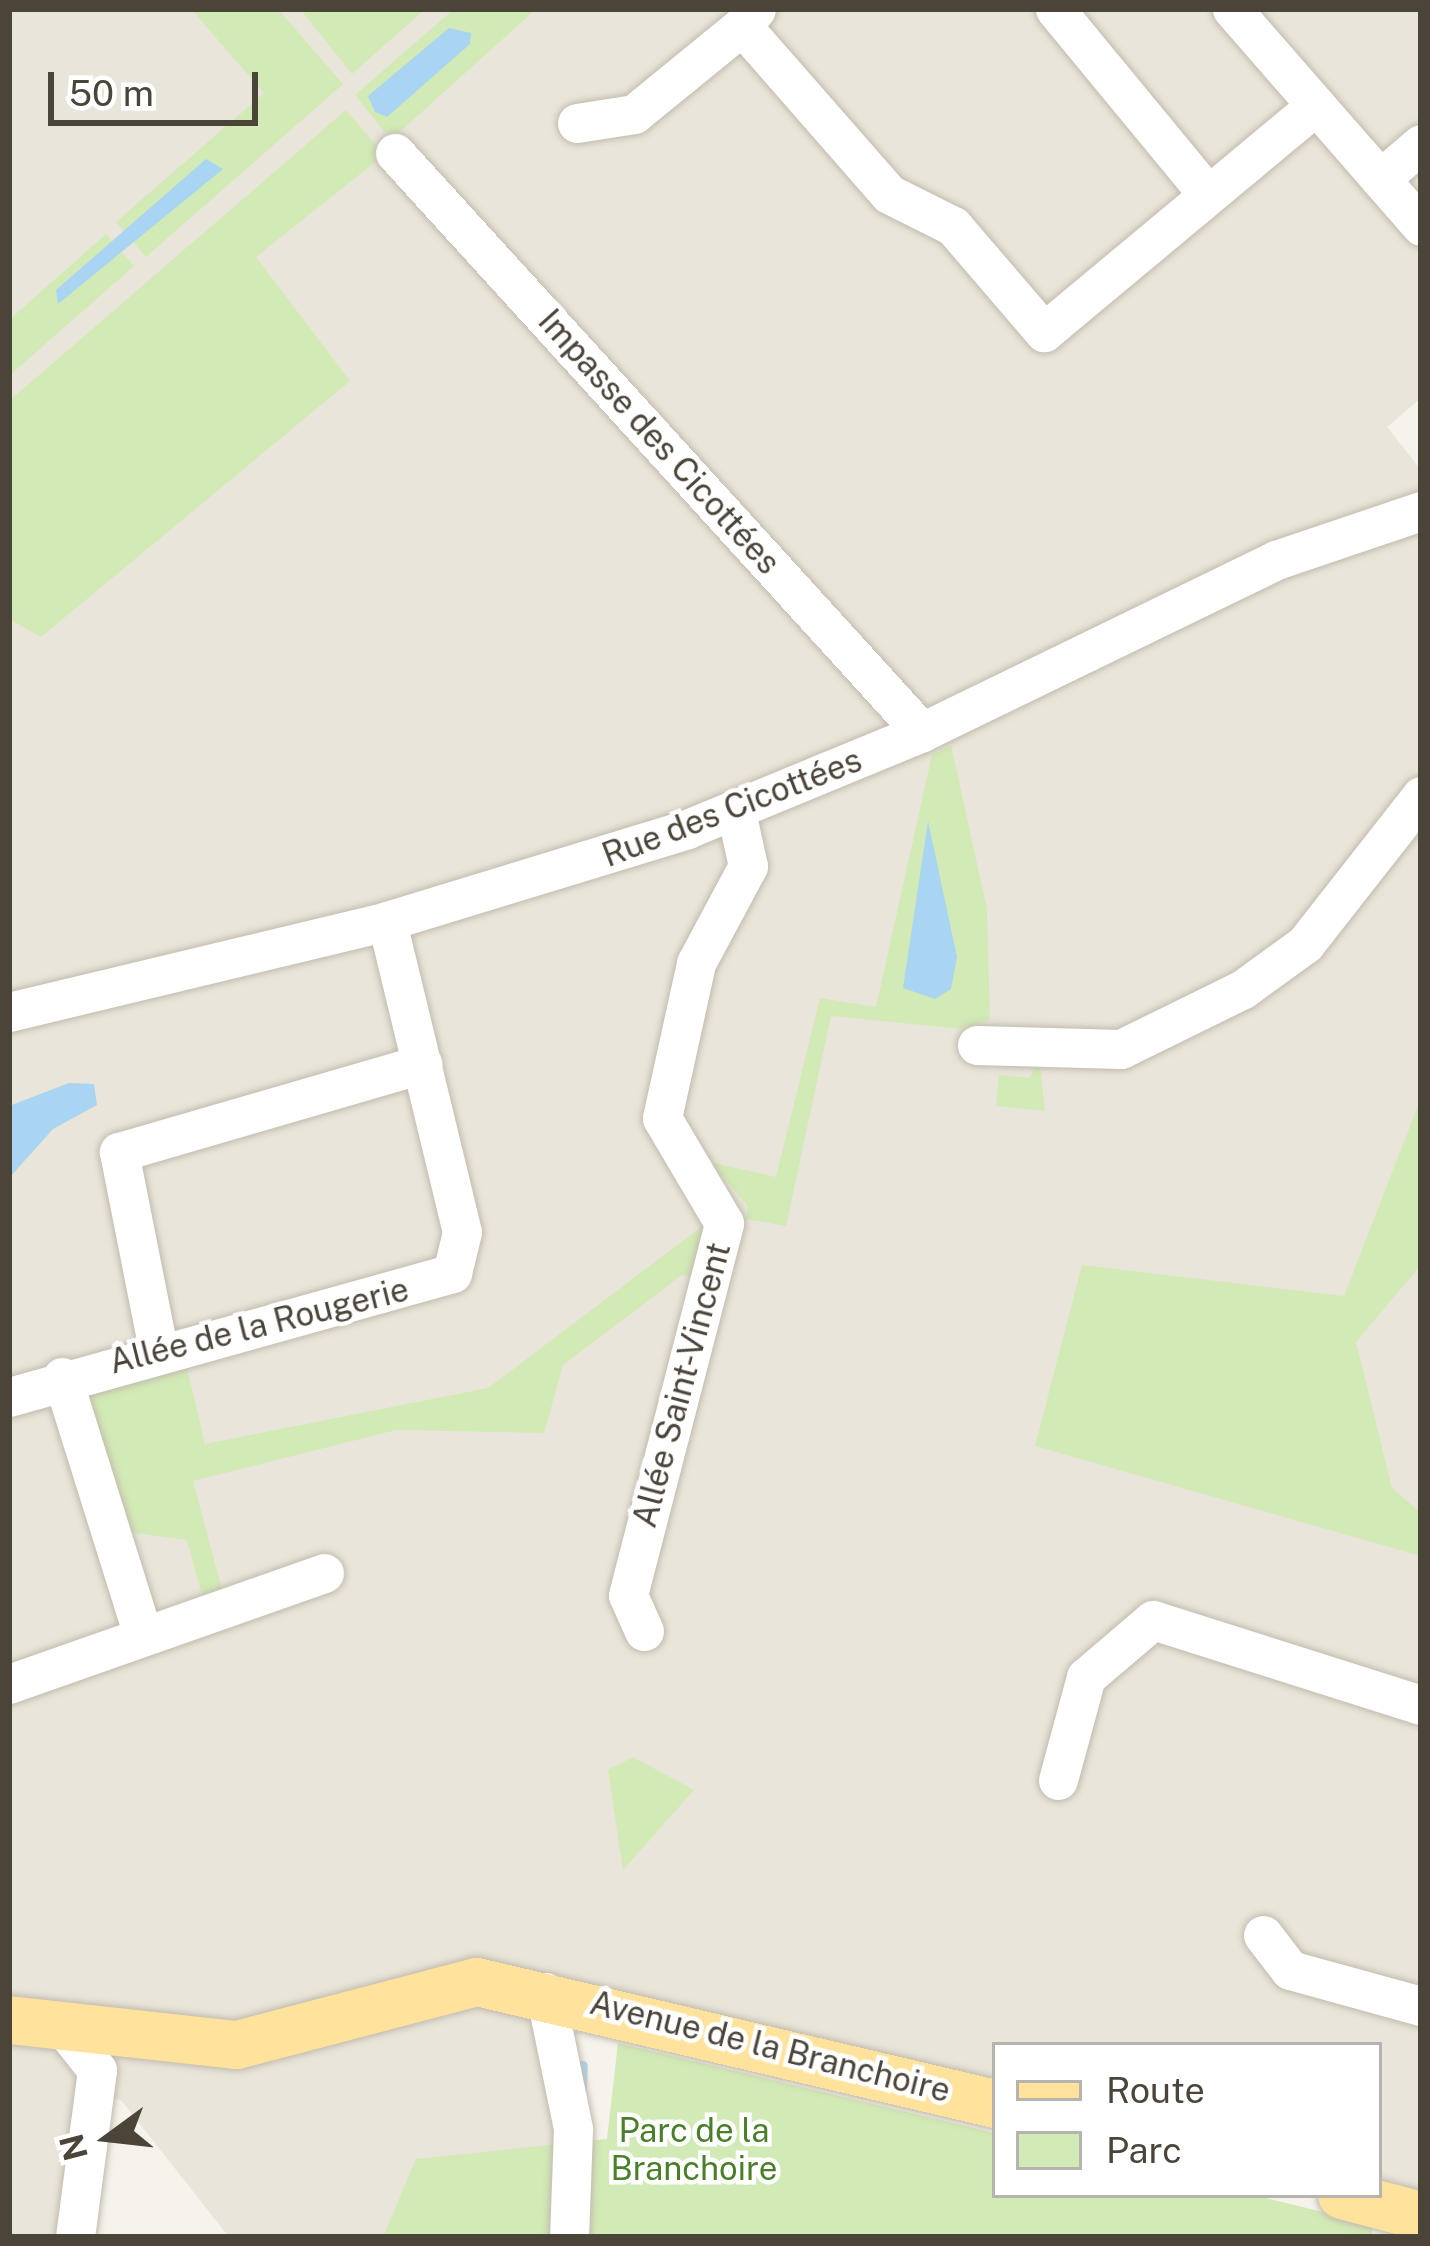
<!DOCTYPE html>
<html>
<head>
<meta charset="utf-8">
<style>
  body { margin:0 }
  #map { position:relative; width:1430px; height:2246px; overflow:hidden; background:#f6f3ec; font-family:"Public Sans",sans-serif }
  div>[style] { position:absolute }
  .residential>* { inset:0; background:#eae5da }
  .green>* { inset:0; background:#d2eab5 }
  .water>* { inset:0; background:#a9d4f2 }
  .stream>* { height:9px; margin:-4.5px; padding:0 4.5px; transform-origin:4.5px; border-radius:4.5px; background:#a9d4f2 }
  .roads { filter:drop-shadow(0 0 3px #c2bbae) drop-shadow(0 0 3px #c2bbae) }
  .minor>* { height:39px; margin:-19.5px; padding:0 19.5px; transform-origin:19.5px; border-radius:19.5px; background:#fff }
  .major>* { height:48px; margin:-24px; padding:0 24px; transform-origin:24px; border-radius:24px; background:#ffe39c }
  span { translate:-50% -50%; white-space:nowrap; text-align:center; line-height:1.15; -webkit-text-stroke:9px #fff; paint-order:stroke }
  .street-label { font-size:33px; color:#4b4439 }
  .park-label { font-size:33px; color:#4a7f2a }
  .frame { position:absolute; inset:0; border:12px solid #4b4439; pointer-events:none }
  .legend { position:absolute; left:992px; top:2042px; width:390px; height:156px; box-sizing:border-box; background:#fff; border:3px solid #b7b4b0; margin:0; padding:15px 21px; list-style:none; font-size:36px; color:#4b4439 }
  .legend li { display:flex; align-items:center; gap:24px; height:60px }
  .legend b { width:60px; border:3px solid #b7b4b0 }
  .north { position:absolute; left:48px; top:2078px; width:120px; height:120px; -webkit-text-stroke:9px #fff; paint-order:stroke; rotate:255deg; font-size:33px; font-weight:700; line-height:48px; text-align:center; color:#4b4439 }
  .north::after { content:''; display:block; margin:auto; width:42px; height:54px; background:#4b4439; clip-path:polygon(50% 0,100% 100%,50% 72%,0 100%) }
  .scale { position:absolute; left:48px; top:72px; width:210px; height:54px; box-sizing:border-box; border:6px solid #4b4439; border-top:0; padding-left:15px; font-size:36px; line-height:42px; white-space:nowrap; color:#4b4439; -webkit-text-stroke:9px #fff; paint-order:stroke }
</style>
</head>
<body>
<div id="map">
  <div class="residential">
    <i style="clip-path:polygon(9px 9px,1421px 9px,1421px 398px,1387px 427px,1421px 470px,1421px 2216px,1379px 2195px,1379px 2045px,995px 2045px,995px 2104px,546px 1992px,569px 2237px,229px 2237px,121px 2100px,95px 2096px,75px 2237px,9px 2237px)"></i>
  </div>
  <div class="green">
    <i style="clip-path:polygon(191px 9px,278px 9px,343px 84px,146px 257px,116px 222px,264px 93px)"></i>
    <i style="clip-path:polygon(300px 9px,425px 9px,352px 74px)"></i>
    <i style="clip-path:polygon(454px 9px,536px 9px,391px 140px,355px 95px)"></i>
    <i style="clip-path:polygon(346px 110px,384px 155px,256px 257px,350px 381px,41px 637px,9px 619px,9px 401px)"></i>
    <i style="clip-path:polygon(106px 234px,134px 266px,9px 376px,9px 320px)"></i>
    <i style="clip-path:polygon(951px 745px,987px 909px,990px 1020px,962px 1029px,831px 1016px,786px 1226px,746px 1219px,748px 1206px,710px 1162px,776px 1177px,820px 998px,876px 1007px,932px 755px)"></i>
    <i style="clip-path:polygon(1039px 1055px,1045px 1111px,996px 1106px,999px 1075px,1030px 1078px)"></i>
    <i style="clip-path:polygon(1421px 1098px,1421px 1265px,1356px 1342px,1392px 1488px,1421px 1513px,1421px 1556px,1035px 1446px,1082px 1265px,1344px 1296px)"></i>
    <i style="clip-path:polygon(712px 1219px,696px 1278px,682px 1275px,563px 1365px,544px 1433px,396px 1430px,193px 1481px,225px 1601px,206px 1610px,187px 1540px,128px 1532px,82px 1396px,186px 1364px,205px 1444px,488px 1388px)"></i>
    <i style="clip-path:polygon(633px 1757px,694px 1790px,623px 1870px,608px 1770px)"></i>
    <i style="clip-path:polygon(618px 2043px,995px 2133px,995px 2195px,1254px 2195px,1372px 2224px,1372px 2237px,383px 2237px,416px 2159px,607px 2139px)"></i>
  </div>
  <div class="water">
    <i style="clip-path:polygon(449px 28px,471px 33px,470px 44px,387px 117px,375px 112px,368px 96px)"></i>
    <i style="clip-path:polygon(206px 159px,223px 169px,58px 304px,56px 290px)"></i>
    <i style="clip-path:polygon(928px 821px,957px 957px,951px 989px,935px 999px,903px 988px)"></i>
    <i style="clip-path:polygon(69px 1083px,94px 1084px,97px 1105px,53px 1129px,9px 1178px,9px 1106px)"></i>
  </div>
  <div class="stream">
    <i style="left:582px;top:2088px;width:23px;rotate:-88deg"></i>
  </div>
  <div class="roads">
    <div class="minor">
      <i style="left:756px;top:9px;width:22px;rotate:129deg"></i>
      <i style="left:742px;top:26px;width:223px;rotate:48.8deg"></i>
      <i style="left:889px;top:194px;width:72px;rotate:26.6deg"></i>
      <i style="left:953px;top:226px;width:140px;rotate:49.4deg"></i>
      <i style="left:1044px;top:332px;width:353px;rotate:-39.8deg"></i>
      <i style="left:1055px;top:9px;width:237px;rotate:50.5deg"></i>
      <i style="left:1232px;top:9px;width:288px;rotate:48.9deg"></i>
      <i style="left:577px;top:123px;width:58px;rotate:-9deg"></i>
      <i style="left:634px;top:114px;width:139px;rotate:-39.2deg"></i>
      <i style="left:395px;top:153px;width:783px;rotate:47.69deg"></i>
      <i style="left:1380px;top:179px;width:54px;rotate:-40.5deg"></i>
      <i style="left:9px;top:1012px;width:389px;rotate:-13.5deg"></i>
      <i style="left:387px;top:921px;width:314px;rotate:-17deg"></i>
      <i style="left:687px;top:829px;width:254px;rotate:-22.4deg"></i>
      <i style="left:922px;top:732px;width:394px;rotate:-25.9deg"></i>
      <i style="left:1276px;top:560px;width:153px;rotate:-18.7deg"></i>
      <i style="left:977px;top:1045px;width:144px;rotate:1.6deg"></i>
      <i style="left:1121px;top:1049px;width:136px;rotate:-26.2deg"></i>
      <i style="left:1243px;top:989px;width:77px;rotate:-36deg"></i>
      <i style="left:1305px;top:944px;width:188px;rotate:-51.9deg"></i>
      <i style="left:158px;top:1349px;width:201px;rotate:-101.2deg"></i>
      <i style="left:119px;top:1152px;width:316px;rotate:-16.2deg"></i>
      <i style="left:62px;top:1377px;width:271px;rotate:72.6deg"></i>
      <i style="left:9px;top:1397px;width:460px;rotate:-15.6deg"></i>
      <i style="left:452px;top:1273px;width:42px;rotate:-76.3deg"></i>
      <i style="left:462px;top:1232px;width:320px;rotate:-103.6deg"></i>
      <i style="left:644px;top:1631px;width:39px;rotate:-114deg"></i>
      <i style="left:628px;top:1595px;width:384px;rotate:-75.5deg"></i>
      <i style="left:724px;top:1223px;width:122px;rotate:-120.6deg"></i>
      <i style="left:662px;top:1118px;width:159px;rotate:-77.6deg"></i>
      <i style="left:696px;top:963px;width:110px;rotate:-61.8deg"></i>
      <i style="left:748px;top:866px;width:55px;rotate:-102.5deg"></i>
      <i style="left:9px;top:1684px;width:334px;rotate:-19.4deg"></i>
      <i style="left:1058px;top:1780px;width:107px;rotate:-74.8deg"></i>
      <i style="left:1086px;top:1677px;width:88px;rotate:-40.4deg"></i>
      <i style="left:1153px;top:1620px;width:281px;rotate:17.6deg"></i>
      <i style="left:1263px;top:1935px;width:44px;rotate:52.4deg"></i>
      <i style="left:1290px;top:1970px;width:136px;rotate:15.4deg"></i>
      <i style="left:545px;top:1992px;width:140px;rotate:78.4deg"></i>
      <i style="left:573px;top:2129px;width:108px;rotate:92.1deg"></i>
      <i style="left:63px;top:2027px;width:55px;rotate:51.7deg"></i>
      <i style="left:97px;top:2070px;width:168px;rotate:97.5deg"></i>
    </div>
    <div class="major">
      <i style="left:9px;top:2020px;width:229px;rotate:6.3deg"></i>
      <i style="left:237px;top:2045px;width:248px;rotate:-14.7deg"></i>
      <i style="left:477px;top:1982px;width:532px;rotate:13.25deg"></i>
      <i style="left:1342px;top:2195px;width:82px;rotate:14.9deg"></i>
    </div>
  </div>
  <div class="street-label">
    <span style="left:659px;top:442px;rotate:48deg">Impasse des Cicottées</span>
    <span style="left:732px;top:808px;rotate:-21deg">Rue des Cicottées</span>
    <span style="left:259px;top:1326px;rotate:-14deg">Allée de la Rougerie</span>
    <span style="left:682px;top:1385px;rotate:-75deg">Allée Saint-Vincent</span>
    <span style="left:770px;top:2047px;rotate:14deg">Avenue de la Branchoire</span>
  </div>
  <div class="park-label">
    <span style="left:694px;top:2150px">Parc de la<br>Branchoire</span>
  </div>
  <div class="frame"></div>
  <ul class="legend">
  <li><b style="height:15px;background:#ffe39c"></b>Route</li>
  <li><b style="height:33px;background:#d2eab5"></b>Parc</li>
  </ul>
  <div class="north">N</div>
  <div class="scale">50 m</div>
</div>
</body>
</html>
